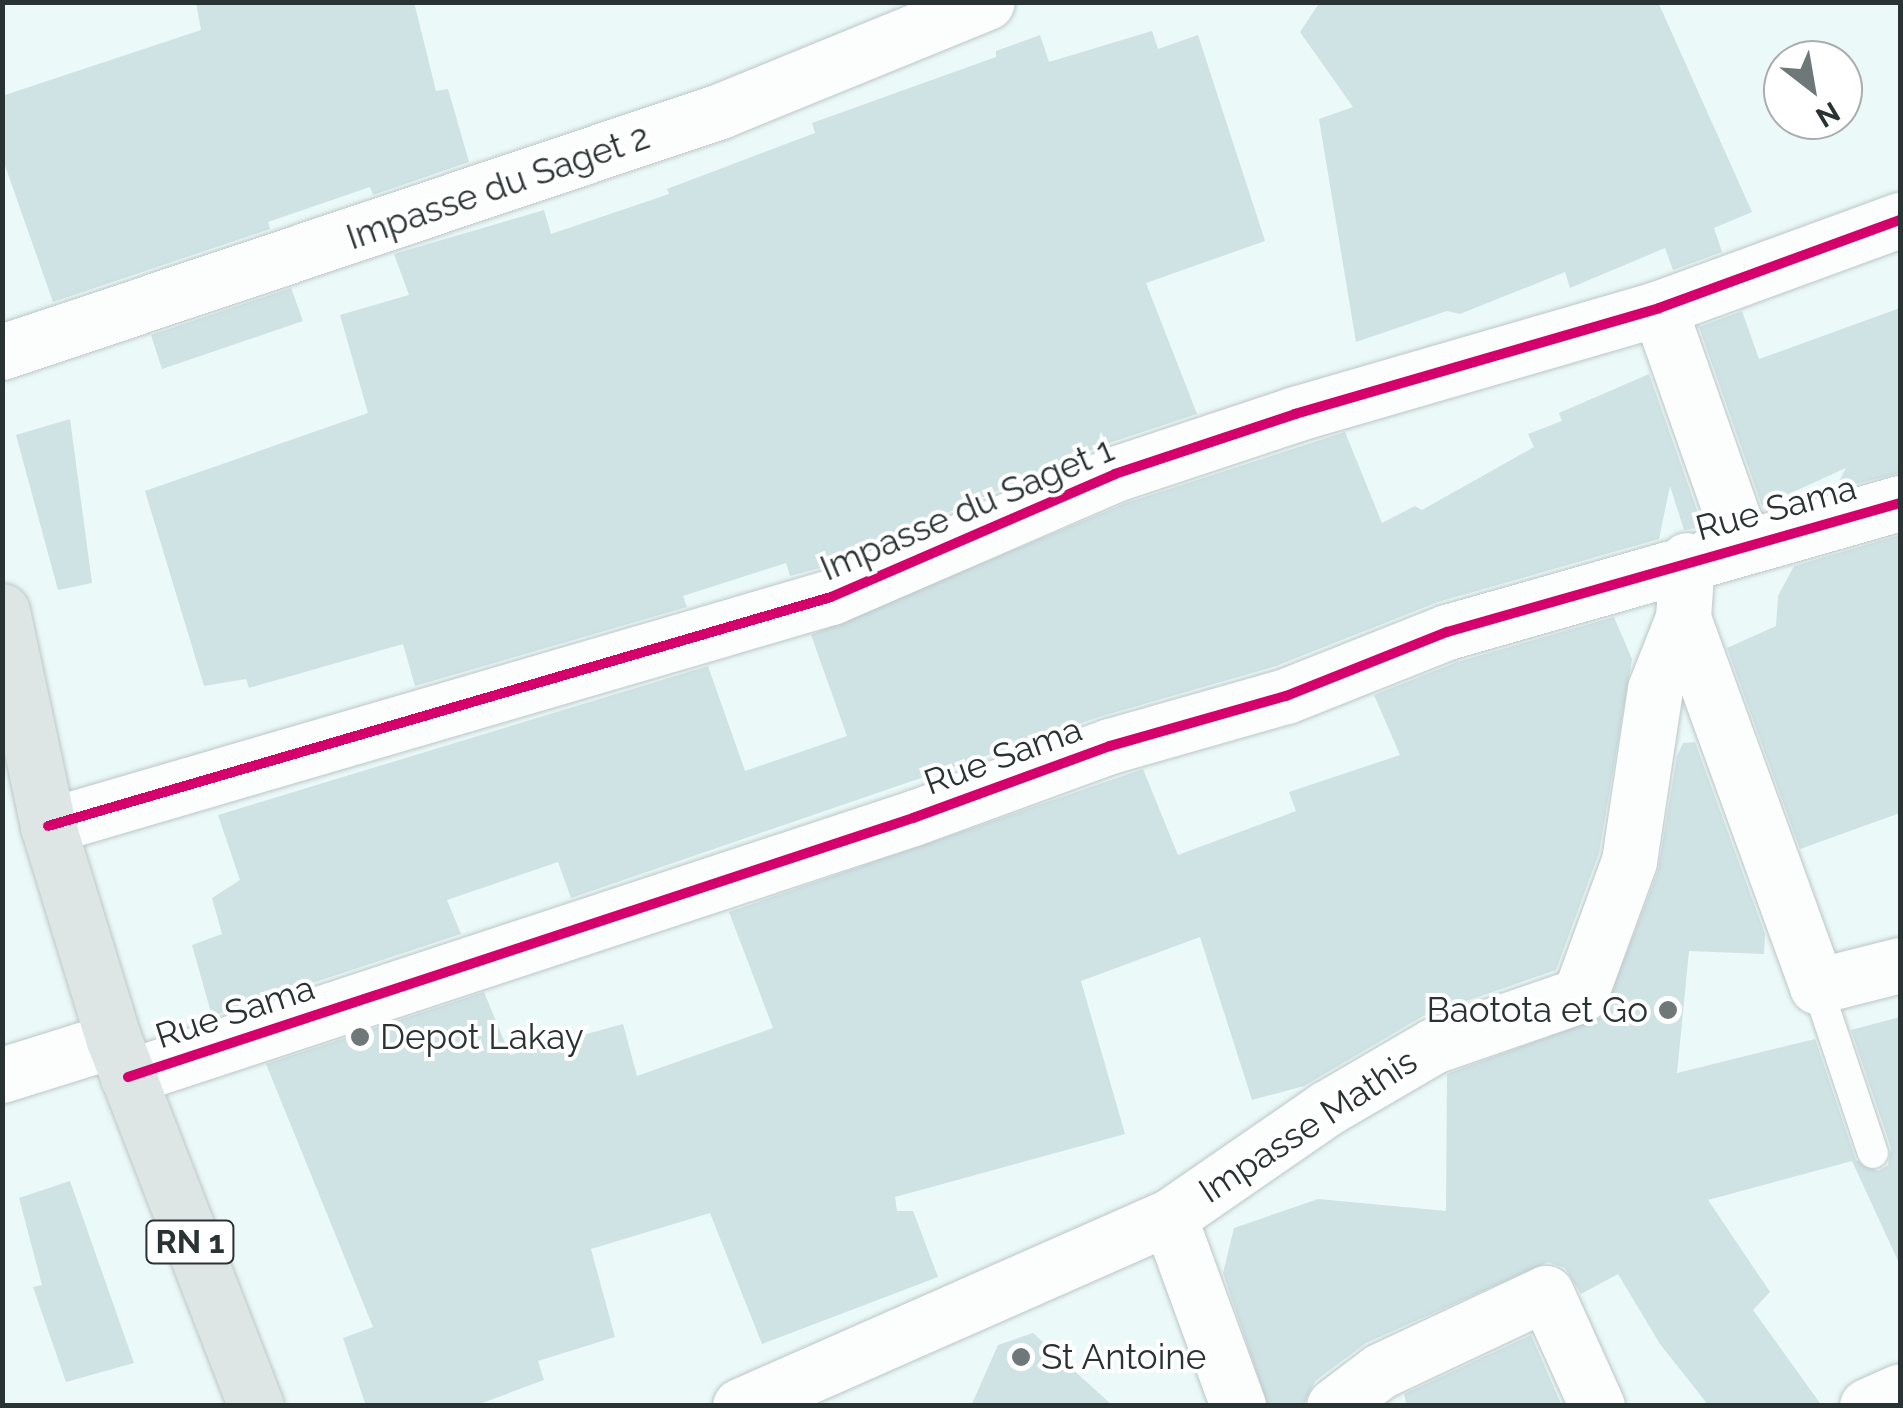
<!DOCTYPE html>
<html>
<head>
<meta charset="utf-8">
<style>
  body { margin:0 }
  #map { position:relative; width:1903px; height:1408px; overflow:hidden; background:#ebf9f8; font-family:Raleway,sans-serif }
  div>[style] { position:absolute }
  .building>* { inset:0; background:#cfe2e4 }
  .roads { filter:drop-shadow(0 0 2px #bcc6c6) drop-shadow(0 0 2px #bcc6c6) }
  .service>* { height:30px; margin:-15px; padding:0 15px; transform-origin:15px; border-radius:15px; background:#fcfefe }
  .minor>* { height:55px; margin:-27.5px; padding:0 27.5px; transform-origin:27.5px; border-radius:27.5px; background:#fcfefe }
  .primary>* { height:55px; margin:-27.5px; padding:0 27.5px; transform-origin:27.5px; border-radius:27.5px; background:#dde6e4 }
  .cycleway>* { height:10px; margin:-5px; padding:0 5px; transform-origin:5px; border-radius:5px; background:#d6006c }
  .dots>* { width:28px; height:28px; translate:-50% -50%; box-sizing:border-box; border:5px solid #fff; border-radius:50% }
  span { translate:-50% -50%; white-space:nowrap; text-align:center; line-height:1.15; -webkit-text-stroke:8px #fff; paint-order:stroke }
  .shield-label span { padding:2px 8px; background:#fff; border:2px solid; border-radius:8px; -webkit-text-stroke-width:0 }
  .shield-label { font-size:32px; color:#2a3333; font-weight:700 }
  .street-label { font-size:35px; color:#2a3333 }
  .poi-label { font-size:35px; color:#2a3333 }
  .right { translate:-100% -50%; text-align:right }
  .left { translate:0 -50%; text-align:left }
  .frame { position:absolute; inset:0; border:5px solid #2a3333; pointer-events:none }
  .north { position:absolute; left:1763px; top:40px; width:100px; height:100px; box-sizing:border-box; background:#fff; border:2px solid #aaadad; border-radius:50%; rotate:149deg; font-size:28px; font-weight:700; line-height:40px; text-align:center; color:#2a3333 }
  .north::after { content:''; display:block; margin:auto; width:35px; height:45px; background:#6e7878; clip-path:polygon(50% 0,100% 100%,50% 72%,0 100%) }
</style>
</head>
<body>
<div id="map">
  <div class="building">
    <i style="clip-path:polygon(196px 2px,414px 2px,436px 91px,448px 89px,469px 162px,373px 195px,370px 187px,268px 222px,270px 229px,53px 302px,2px 157px,2px 96px,201px 30px)"></i>
    <i style="clip-path:polygon(1320px 2px,1658px 2px,1752px 212px,1714px 228px,1722px 252px,1673px 270px,1665px 248px,1570px 288px,1565px 272px,1460px 314px,1447px 311px,1356px 342px,1319px 119px,1353px 107px,1300px 32px)"></i>
    <i style="clip-path:polygon(1152px 31px,1158px 49px,1198px 35px,1265px 241px,1146px 283px,1197px 414px,1103px 445px,820px 568px,790px 576px,786px 563px,683px 596px,687px 607px,415px 686px,403px 644px,249px 688px,246px 679px,204px 686px,145px 491px,368px 413px,340px 315px,409px 295px,394px 254px,544px 210px,551px 234px,669px 194px,667px 189px,815px 133px,812px 123px,996px 57px,996px 51px,1040px 35px,1049px 62px)"></i>
    <i style="clip-path:polygon(291px 288px,303px 321px,162px 369px,151px 335px)"></i>
    <i style="clip-path:polygon(1900px 308px,1900px 473px,1835px 489px,1846px 468px,1762px 506px,1699px 327px,1742px 311px,1759px 359px)"></i>
    <i style="clip-path:polygon(1649px 374px,1703px 527px,1684px 530px,1670px 486px,1659px 539px,1438px 602px,1276px 666px,1099px 717px,571px 898px,558px 862px,447px 900px,461px 934px,212px 1016px,192px 945px,222px 934px,212px 898px,240px 880px,218px 815px,708px 666px,745px 771px,847px 736px,811px 635px,1126px 503px,1345px 432px,1382px 523px,1415px 506px,1422px 510px,1534px 447px,1528px 434px,1562px 421px,1559px 413px)"></i>
    <i style="clip-path:polygon(70px 419px,92px 583px,58px 590px,16px 435px)"></i>
    <i style="clip-path:polygon(1900px 535px,1900px 813px,1800px 849px,1727px 648px,1776px 626px,1778px 596px,1794px 566px)"></i>
    <i style="clip-path:polygon(1614px 617px,1632px 659px,1599px 853px,1556px 970px,1423px 1016px,1304px 1086px,1252px 1100px,1200px 937px,1081px 981px,1125px 1134px,895px 1197px,897px 1211px,913px 1211px,938px 1277px,762px 1344px,710px 1213px,591px 1249px,615px 1337px,538px 1361px,544px 1380px,474px 1406px,366px 1406px,343px 1338px,373px 1327px,266px 1064px,484px 992px,510px 1055px,623px 1024px,637px 1076px,773px 1028px,729px 912px,1143px 769px,1178px 855px,1296px 811px,1289px 792px,1400px 755px,1374px 695px,1457px 662px)"></i>
    <i style="clip-path:polygon(1695px 742px,1765px 934px,1764px 954px,1689px 951px,1677px 1073px,1815px 1039px,1856px 1160px,1878px 1171px,1888px 1165px,1891px 1148px,1851px 1030px,1900px 1017px,1900px 1265px,1852px 1161px,1708px 1200px,1770px 1292px,1753px 1310px,1822px 1406px,1709px 1406px,1660px 1344px,1618px 1274px,1581px 1294px,1565px 1268px,1548px 1262px,1366px 1343px,1315px 1381px,1303px 1406px,1268px 1406px,1223px 1273px,1234px 1228px,1318px 1199px,1446px 1211px,1447px 1074px,1602px 1017px,1658px 871px,1677px 756px,1683px 743px)"></i>
    <i style="clip-path:polygon(70px 1181px,134px 1363px,66px 1382px,33px 1287px,42px 1285px,19px 1198px)"></i>
    <i style="clip-path:polygon(1033px 1333px,1113px 1406px,971px 1406px,998px 1345px)"></i>
    <i style="clip-path:polygon(1531px 1335px,1562px 1406px,1407px 1406px,1404px 1394px)"></i>
  </div>
  <div class="roads">
    <div class="service">
      <i style="left:1817px;top:986px;width:176px;rotate:71.5deg"></i>
    </div>
    <div class="minor">
      <i style="left:1659px;top:308px;width:252px;rotate:70.6deg"></i>
      <i style="left:2px;top:352px;width:757px;rotate:-18.55deg"></i>
      <i style="left:720px;top:111px;width:288px;rotate:-22.2deg"></i>
      <i style="left:1683px;top:618px;width:392px;rotate:70deg"></i>
      <i style="left:1817px;top:986px;width:86px;rotate:-14.2deg"></i>
      <i style="left:48px;top:826px;width:816px;rotate:-16.3deg"></i>
      <i style="left:831px;top:597px;width:309px;rotate:-23.4deg"></i>
      <i style="left:1115px;top:474px;width:190px;rotate:-18.4deg"></i>
      <i style="left:1295px;top:414px;width:379px;rotate:-16.2deg"></i>
      <i style="left:1659px;top:308px;width:257px;rotate:-20.1deg"></i>
      <i style="left:2px;top:1075px;width:117px;rotate:-17.4deg"></i>
      <i style="left:128px;top:1077px;width:827px;rotate:-18.26deg"></i>
      <i style="left:913px;top:818px;width:210px;rotate:-20.1deg"></i>
      <i style="left:1110px;top:746px;width:183px;rotate:-15.9deg"></i>
      <i style="left:1286px;top:696px;width:173px;rotate:-21.7deg"></i>
      <i style="left:1447px;top:632px;width:471px;rotate:-15.9deg"></i>
      <i style="left:1169px;top:1217px;width:201px;rotate:69.9deg"></i>
      <i style="left:740px;top:1406px;width:469px;rotate:-23.8deg"></i>
      <i style="left:1169px;top:1217px;width:192px;rotate:-34.6deg"></i>
      <i style="left:1327px;top:1108px;width:123px;rotate:-30.3deg"></i>
      <i style="left:1433px;top:1046px;width:156px;rotate:-19.1deg"></i>
      <i style="left:1580px;top:995px;width:143px;rotate:-69.9deg"></i>
      <i style="left:1629px;top:861px;width:174px;rotate:-81.4deg"></i>
      <i style="left:1655px;top:689px;width:76px;rotate:-68.5deg"></i>
      <i style="left:1683px;top:618px;width:58px;rotate:-86.1deg"></i>
      <i style="left:1334px;top:1406px;width:58px;rotate:-37.3deg"></i>
      <i style="left:1380px;top:1371px;width:183px;rotate:-25.2deg"></i>
      <i style="left:1546px;top:1293px;width:124px;rotate:65.7deg"></i>
      <i style="left:1867px;top:1406px;width:36px;rotate:-24deg"></i>
    </div>
    <div class="primary">
      <i style="left:2px;top:611px;width:220px;rotate:77.9deg"></i>
      <i style="left:48px;top:826px;width:224px;rotate:72.9deg"></i>
      <i style="left:114px;top:1040px;width:393px;rotate:68.8deg"></i>
    </div>
  </div>
  <div class="cycleway">
    <i style="left:48px;top:826px;width:816px;rotate:-16.3deg"></i>
    <i style="left:831px;top:597px;width:309px;rotate:-23.4deg"></i>
    <i style="left:1115px;top:474px;width:190px;rotate:-18.4deg"></i>
    <i style="left:1295px;top:414px;width:379px;rotate:-16.2deg"></i>
    <i style="left:1659px;top:308px;width:257px;rotate:-20.1deg"></i>
    <i style="left:128px;top:1077px;width:827px;rotate:-18.26deg"></i>
    <i style="left:913px;top:818px;width:210px;rotate:-20.1deg"></i>
    <i style="left:1110px;top:746px;width:183px;rotate:-15.9deg"></i>
    <i style="left:1286px;top:696px;width:173px;rotate:-21.7deg"></i>
    <i style="left:1447px;top:632px;width:471px;rotate:-15.9deg"></i>
  </div>
  <div class="dots">
    <i style="left:1668px;top:1010px;background:#6e7878"></i>
    <i style="left:360px;top:1037px;background:#6e7878"></i>
    <i style="left:1021px;top:1357px;background:#6e7878"></i>
  </div>
  <div class="shield-label">
    <span style="left:190px;top:1242px">RN 1</span>
  </div>
  <div class="street-label">
    <span style="left:498px;top:187px;rotate:-19deg">Impasse du Saget 2</span>
    <span style="left:1776px;top:508px;rotate:-15deg">Rue Sama</span>
    <span style="left:967px;top:509px;rotate:-23deg">Impasse du Saget 1</span>
    <span style="left:1003px;top:756px;rotate:-20deg">Rue Sama</span>
    <span style="left:235px;top:1012px;rotate:-18deg">Rue Sama</span>
    <span style="left:1308px;top:1126px;rotate:-33deg">Impasse Mathis</span>
  </div>
  <div class="poi-label">
    <span class="right" style="left:1648px;top:1010px">Baotota et Go</span>
    <span class="left" style="left:380px;top:1037px">Depot Lakay</span>
    <span class="left" style="left:1041px;top:1357px">St Antoine</span>
  </div>
  <div class="frame"></div>
  <div class="north">N</div>
</div>
</body>
</html>
